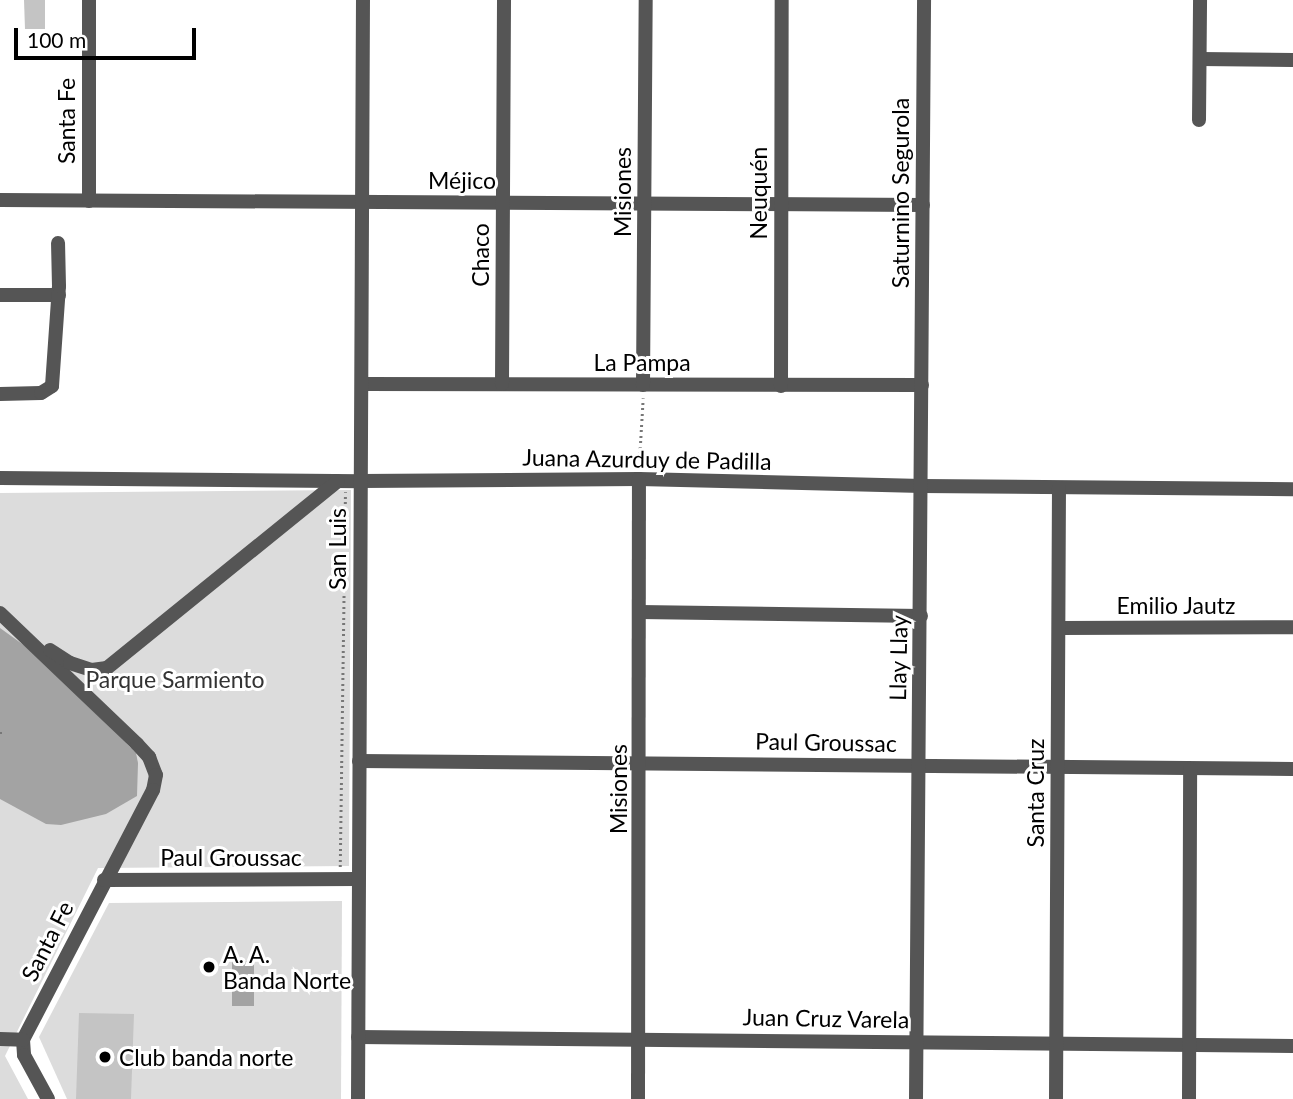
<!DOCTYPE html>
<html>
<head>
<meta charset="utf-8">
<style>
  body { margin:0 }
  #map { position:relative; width:1293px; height:1099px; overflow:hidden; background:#fff; font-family:Lato,sans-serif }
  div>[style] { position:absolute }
  .green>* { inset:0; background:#dcdcdc }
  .water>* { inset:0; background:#a3a3a3 }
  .building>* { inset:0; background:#c4c4c4 }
  .path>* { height:2.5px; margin-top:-1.25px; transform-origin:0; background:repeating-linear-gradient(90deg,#777 0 2px,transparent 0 5.5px) }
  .minor>* { height:14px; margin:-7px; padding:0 7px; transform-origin:7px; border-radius:7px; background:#555 }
  .dots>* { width:19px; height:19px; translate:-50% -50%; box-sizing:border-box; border:4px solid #fff; border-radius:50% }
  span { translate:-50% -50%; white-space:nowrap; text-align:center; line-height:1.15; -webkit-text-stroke:6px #fff; paint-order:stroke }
  .street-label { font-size:23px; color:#000 }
  .park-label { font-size:23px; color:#333 }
  .poi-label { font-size:23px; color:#000 }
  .left { translate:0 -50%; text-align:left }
  .scale { position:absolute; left:14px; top:28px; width:182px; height:32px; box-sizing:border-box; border:4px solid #000; border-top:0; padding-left:9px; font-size:21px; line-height:24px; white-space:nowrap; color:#000; -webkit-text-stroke:5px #fff; paint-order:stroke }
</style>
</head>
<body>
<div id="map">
  <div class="green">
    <i style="clip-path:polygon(351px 490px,349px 866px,98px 868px,5px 1056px,28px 1099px,0 1099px,0 493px)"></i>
    <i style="clip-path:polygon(342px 901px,341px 1099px,67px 1099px,39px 1037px,109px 903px)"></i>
  </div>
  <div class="water">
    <i style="clip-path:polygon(0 628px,32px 651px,136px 753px,138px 763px,137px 796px,106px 814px,61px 825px,46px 824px,0 799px)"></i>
    <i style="clip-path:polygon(232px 961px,254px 961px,254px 1006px,232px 1006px)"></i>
  </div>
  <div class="building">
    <i style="clip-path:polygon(24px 0,45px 0,45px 29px,25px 29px)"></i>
    <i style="clip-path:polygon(79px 1013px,134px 1014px,131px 1099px,76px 1099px)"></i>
  </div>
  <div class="path">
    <i style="left:639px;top:465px;width:67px;rotate:-86.6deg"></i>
    <i style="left:0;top:733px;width:3px"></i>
    <i style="left:340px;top:867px;width:375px;rotate:-89.2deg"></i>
  </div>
  <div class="minor">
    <i style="left:1200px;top:59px;width:93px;rotate:0.6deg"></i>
    <i style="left:1199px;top:120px;width:120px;rotate:-89.5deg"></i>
    <i style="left:0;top:200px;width:923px;rotate:0.31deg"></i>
    <i style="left:89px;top:201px;width:201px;rotate:-90deg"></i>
    <i style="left:0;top:295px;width:59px"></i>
    <i style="left:363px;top:384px;width:559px;rotate:0.1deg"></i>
    <i style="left:502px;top:384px;width:384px;rotate:-89.7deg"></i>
    <i style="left:643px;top:385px;width:385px;rotate:-89.6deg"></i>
    <i style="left:781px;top:386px;width:386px;rotate:-89.9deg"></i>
    <i style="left:0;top:394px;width:41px;rotate:-1.4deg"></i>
    <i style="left:41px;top:393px;width:13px;rotate:-32deg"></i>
    <i style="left:52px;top:386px;width:100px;rotate:-86deg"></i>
    <i style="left:59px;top:286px;width:43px;rotate:-91.3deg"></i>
    <i style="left:0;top:478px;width:361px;rotate:0.5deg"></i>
    <i style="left:361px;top:481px;width:278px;rotate:-0.4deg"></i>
    <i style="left:639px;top:479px;width:283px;rotate:1.4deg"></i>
    <i style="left:922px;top:486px;width:371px;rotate:0.5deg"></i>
    <i style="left:640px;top:612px;width:281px;rotate:0.8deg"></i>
    <i style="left:0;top:613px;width:190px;rotate:43.7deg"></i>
    <i style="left:137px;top:744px;width:18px;rotate:47deg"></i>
    <i style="left:149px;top:757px;width:19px;rotate:69deg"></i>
    <i style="left:156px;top:775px;width:15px;rotate:101deg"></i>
    <i style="left:153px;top:790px;width:282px;rotate:117.5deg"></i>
    <i style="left:23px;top:1040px;width:15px;rotate:86deg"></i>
    <i style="left:24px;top:1055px;width:50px;rotate:61.4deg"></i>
    <i style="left:1059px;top:628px;width:234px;rotate:-0.2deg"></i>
    <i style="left:50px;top:650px;width:24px;rotate:33deg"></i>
    <i style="left:70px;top:663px;width:23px;rotate:18deg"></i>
    <i style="left:92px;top:670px;width:15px;rotate:-8deg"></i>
    <i style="left:107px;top:668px;width:297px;rotate:-39deg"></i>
    <i style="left:359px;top:761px;width:934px;rotate:0.49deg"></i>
    <i style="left:104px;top:880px;width:254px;rotate:-0.2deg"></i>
    <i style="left:358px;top:1037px;width:935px;rotate:0.55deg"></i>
    <i style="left:0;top:1039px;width:23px;rotate:2deg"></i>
    <i style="left:358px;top:1099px;width:1099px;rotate:-89.74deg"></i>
    <i style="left:638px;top:1099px;width:620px;rotate:-89.91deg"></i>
    <i style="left:916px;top:1099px;width:1099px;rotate:-89.58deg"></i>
    <i style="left:1056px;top:1099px;width:611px;rotate:-89.72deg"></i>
    <i style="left:1189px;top:1099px;width:330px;rotate:-89.8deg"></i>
  </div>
  <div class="dots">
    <i style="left:209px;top:967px;background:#000"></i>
    <i style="left:105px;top:1057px;background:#000"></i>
  </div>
  <div class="street-label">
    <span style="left:66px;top:121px;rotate:-90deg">Santa Fe</span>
    <span style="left:462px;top:180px">Méjico</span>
    <span style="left:622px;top:192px;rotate:-90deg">Misiones</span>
    <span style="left:758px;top:193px;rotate:-90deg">Neuquén</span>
    <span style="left:900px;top:193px;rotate:-90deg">Saturnino Segurola</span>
    <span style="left:480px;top:255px;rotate:-90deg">Chaco</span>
    <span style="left:642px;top:362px">La Pampa</span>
    <span style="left:647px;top:459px;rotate:1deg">Juana Azurduy de Padilla</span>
    <span style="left:337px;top:549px;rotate:-90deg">San Luis</span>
    <span style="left:1176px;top:605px">Emilio Jautz</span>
    <span style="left:898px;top:658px;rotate:-89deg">Llay Llay</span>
    <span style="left:826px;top:742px;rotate:1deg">Paul Groussac</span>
    <span style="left:618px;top:789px;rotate:-90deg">Misiones</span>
    <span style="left:1035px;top:793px;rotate:-90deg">Santa Cruz</span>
    <span style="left:231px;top:857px">Paul Groussac</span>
    <span style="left:47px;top:941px;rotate:-63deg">Santa Fe</span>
    <span style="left:826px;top:1018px;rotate:1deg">Juan Cruz Varela</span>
  </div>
  <div class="park-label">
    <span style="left:175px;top:679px">Parque Sarmiento</span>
  </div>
  <div class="poi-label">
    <span class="left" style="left:223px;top:967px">A. A.<br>Banda Norte</span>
    <span class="left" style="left:119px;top:1057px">Club banda norte</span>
  </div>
  <div class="scale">100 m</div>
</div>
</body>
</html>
